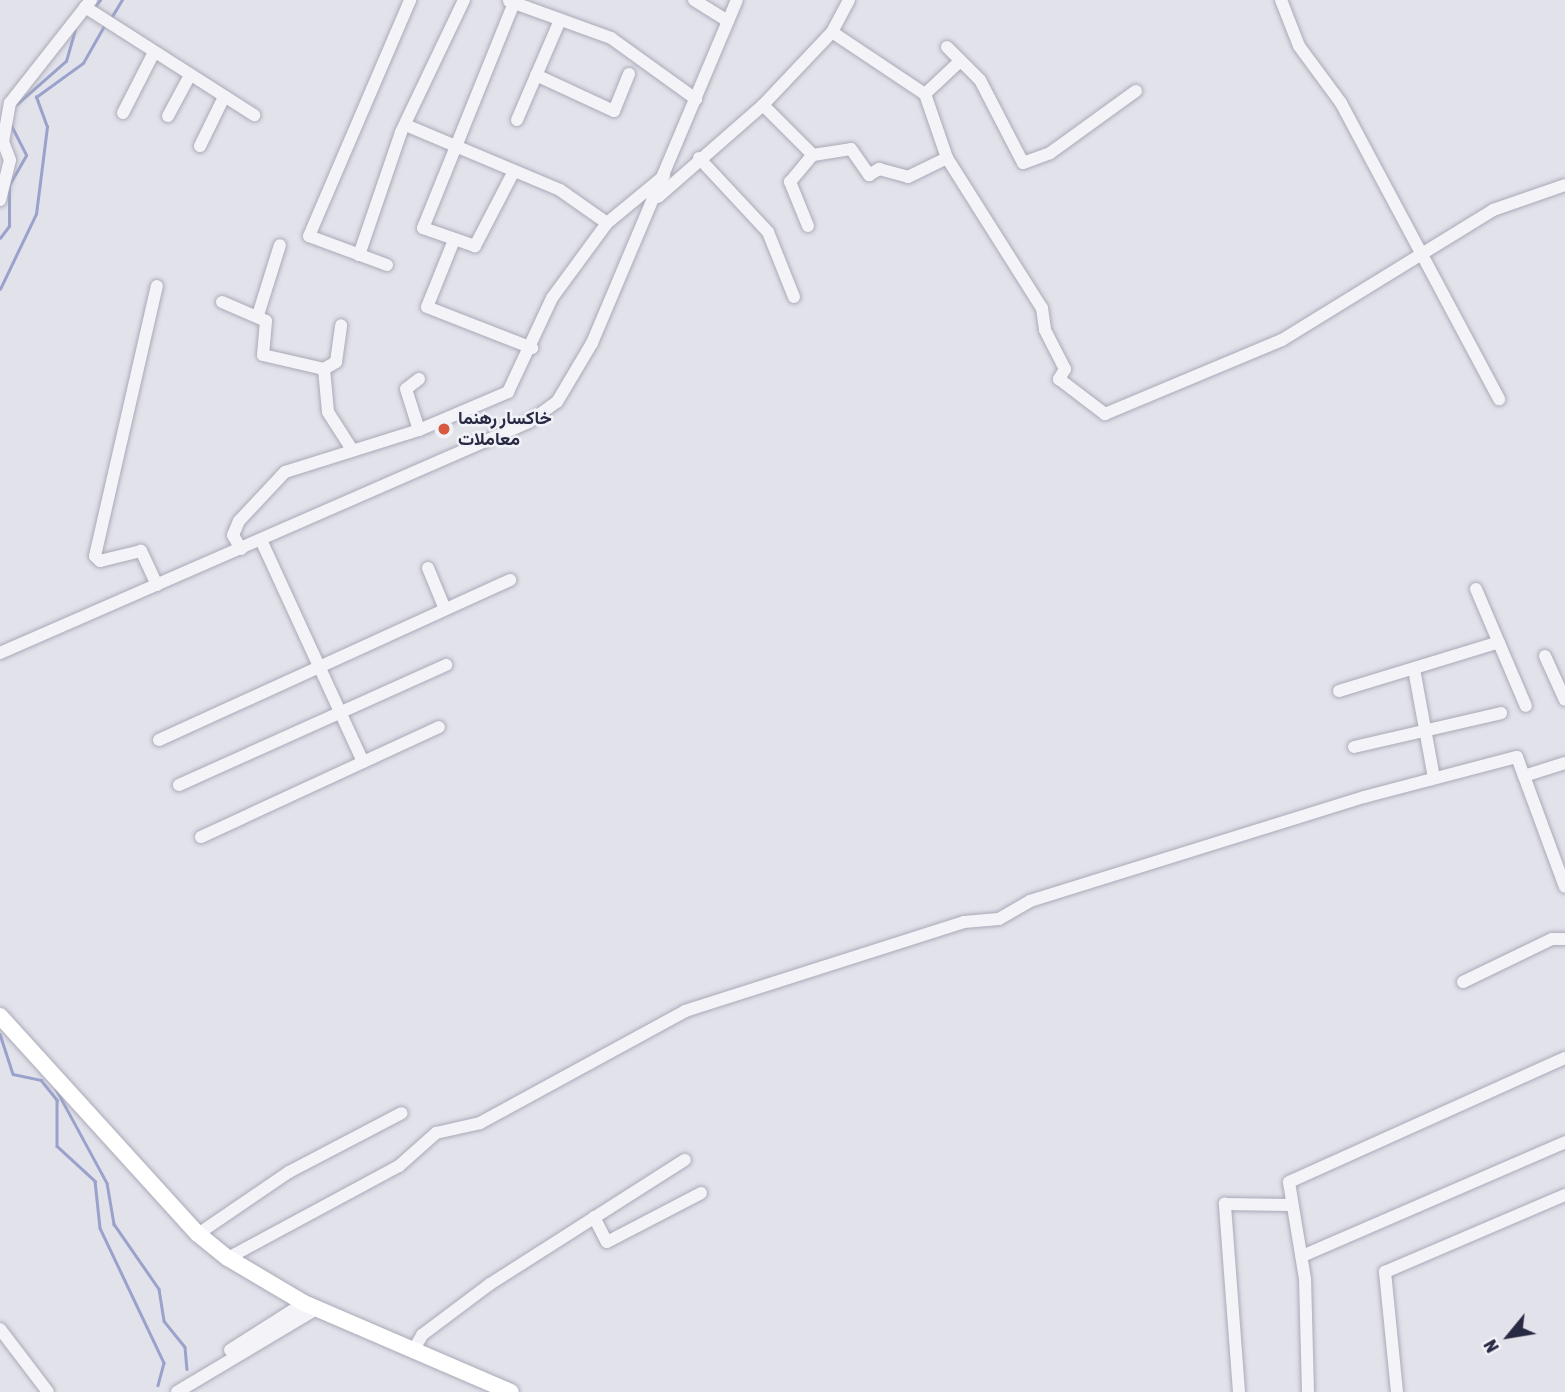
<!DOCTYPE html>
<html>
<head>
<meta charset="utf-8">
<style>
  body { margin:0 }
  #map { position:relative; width:1565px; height:1392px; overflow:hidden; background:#e1e2ea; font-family:"Asap Condensed",Vazirmatn,sans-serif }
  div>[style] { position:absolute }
  .stream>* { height:2.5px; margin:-1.25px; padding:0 1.25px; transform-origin:1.25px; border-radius:1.25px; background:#9aa2cc }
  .roads { filter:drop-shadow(0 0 2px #aaaab8) drop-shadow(0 0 2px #aaaab8) }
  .minor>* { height:12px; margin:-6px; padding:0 6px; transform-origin:6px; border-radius:6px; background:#f4f4f8 }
  .major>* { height:16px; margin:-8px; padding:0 8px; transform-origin:8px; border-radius:8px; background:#fff }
  .dots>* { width:19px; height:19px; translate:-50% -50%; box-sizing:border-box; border:4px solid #f1f1f8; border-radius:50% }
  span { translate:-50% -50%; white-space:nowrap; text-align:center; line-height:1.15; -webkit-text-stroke:5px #f1f1f8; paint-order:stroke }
  .poi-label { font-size:18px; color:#282943; font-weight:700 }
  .left { translate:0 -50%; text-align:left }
  .north { position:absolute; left:1474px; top:1301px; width:70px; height:70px; -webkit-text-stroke:5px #f1f1f8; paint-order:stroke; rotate:240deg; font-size:19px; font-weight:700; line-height:28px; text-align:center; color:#282943 }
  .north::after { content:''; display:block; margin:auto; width:24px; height:32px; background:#282943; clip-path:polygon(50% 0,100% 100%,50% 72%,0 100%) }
</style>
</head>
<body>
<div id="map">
  <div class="stream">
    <i style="left:93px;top:9px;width:11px;rotate:-52deg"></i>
    <i style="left:111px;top:18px;width:21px;rotate:-59deg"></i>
    <i style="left:17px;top:104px;width:65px;rotate:-41.3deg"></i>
    <i style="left:66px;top:61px;width:32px;rotate:-74deg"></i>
    <i style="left:0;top:238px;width:15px;rotate:-53deg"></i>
    <i style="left:9px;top:226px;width:41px;rotate:-90deg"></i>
    <i style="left:9px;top:185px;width:34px;rotate:-60deg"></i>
    <i style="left:26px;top:155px;width:33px;rotate:-117deg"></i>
    <i style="left:0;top:289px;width:83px;rotate:-64.4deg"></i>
    <i style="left:36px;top:214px;width:88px;rotate:-82.8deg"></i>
    <i style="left:47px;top:127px;width:32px;rotate:-110deg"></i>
    <i style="left:36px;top:97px;width:58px;rotate:-35.9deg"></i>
    <i style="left:83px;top:63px;width:43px;rotate:-60.4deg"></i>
    <i style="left:0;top:1034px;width:42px;rotate:72deg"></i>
    <i style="left:13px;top:1074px;width:29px;rotate:12deg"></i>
    <i style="left:41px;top:1080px;width:26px;rotate:51deg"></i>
    <i style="left:57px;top:1100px;width:46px;rotate:90deg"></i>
    <i style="left:57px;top:1146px;width:52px;rotate:42.6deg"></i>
    <i style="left:95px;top:1181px;width:47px;rotate:83.9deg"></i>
    <i style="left:100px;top:1228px;width:149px;rotate:64.6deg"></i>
    <i style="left:164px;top:1363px;width:23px;rotate:105deg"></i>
    <i style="left:56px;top:1089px;width:107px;rotate:61.5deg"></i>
    <i style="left:107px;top:1183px;width:42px;rotate:80.3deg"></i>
    <i style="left:114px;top:1224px;width:79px;rotate:55.3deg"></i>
    <i style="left:159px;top:1289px;width:32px;rotate:81deg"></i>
    <i style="left:164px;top:1321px;width:33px;rotate:51deg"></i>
    <i style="left:185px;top:1347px;width:22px;rotate:85deg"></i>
  </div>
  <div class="roads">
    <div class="minor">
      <i style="left:694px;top:0;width:40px;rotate:32deg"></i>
      <i style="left:1281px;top:0;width:49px;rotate:68.6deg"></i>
      <i style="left:1299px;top:46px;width:71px;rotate:53.6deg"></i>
      <i style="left:1341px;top:103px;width:336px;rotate:61.9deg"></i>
      <i style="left:509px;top:1px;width:109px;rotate:19.9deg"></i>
      <i style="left:611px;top:38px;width:105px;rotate:35.7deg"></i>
      <i style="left:85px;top:7px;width:201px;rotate:32.6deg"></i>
      <i style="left:832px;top:32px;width:112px;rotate:33.7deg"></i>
      <i style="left:925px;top:94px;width:68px;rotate:71deg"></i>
      <i style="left:947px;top:158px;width:178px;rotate:57.7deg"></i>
      <i style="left:1042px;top:308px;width:22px;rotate:82deg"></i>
      <i style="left:1045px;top:330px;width:44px;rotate:62.9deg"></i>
      <i style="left:1065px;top:369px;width:12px;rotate:121deg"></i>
      <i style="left:1059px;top:379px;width:58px;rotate:37.3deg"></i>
      <i style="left:1105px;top:414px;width:192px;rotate:-22.7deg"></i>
      <i style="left:1282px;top:340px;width:248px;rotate:-31.6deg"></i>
      <i style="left:1493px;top:210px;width:76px;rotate:-19.1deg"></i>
      <i style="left:947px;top:47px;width:47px;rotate:45deg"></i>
      <i style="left:980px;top:80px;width:93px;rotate:62.6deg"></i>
      <i style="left:1023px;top:163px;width:29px;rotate:-20deg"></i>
      <i style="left:1050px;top:153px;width:106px;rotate:-35.8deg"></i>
      <i style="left:536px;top:75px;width:86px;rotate:24.8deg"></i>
      <i style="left:614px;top:111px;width:40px;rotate:-68deg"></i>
      <i style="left:925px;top:94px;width:47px;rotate:-43.3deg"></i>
      <i style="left:763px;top:105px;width:71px;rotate:45deg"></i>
      <i style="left:813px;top:155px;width:38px;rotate:-9deg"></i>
      <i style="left:851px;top:149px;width:32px;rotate:55deg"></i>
      <i style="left:869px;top:175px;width:12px;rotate:-31deg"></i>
      <i style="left:879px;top:169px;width:30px;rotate:15deg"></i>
      <i style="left:908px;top:177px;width:43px;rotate:-26deg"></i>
      <i style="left:123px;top:113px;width:66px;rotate:-63deg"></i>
      <i style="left:168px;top:116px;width:44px;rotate:-61.7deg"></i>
      <i style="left:517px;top:120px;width:109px;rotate:-66.7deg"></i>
      <i style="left:408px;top:126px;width:165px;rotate:22.8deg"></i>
      <i style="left:560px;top:190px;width:57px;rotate:35.1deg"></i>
      <i style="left:200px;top:146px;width:55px;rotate:-63.9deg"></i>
      <i style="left:699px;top:158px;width:101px;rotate:47deg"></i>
      <i style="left:768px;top:232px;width:70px;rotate:68.2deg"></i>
      <i style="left:514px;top:171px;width:85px;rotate:117.5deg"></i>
      <i style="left:475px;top:246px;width:55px;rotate:-160.9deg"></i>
      <i style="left:423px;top:228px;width:243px;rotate:-68deg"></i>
      <i style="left:658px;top:197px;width:140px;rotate:-41.2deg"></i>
      <i style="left:763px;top:105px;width:100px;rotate:-46.6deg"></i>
      <i style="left:832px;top:32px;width:36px;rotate:-62deg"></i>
      <i style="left:0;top:200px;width:41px;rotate:-76deg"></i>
      <i style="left:10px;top:160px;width:19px;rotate:-111deg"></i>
      <i style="left:3px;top:142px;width:40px;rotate:-80deg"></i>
      <i style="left:10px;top:103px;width:131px;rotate:-51.8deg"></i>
      <i style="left:808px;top:226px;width:48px;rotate:-112.2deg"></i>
      <i style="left:790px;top:182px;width:35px;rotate:-50deg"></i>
      <i style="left:454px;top:240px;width:72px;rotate:111.9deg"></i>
      <i style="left:427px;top:307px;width:113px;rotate:21.3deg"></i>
      <i style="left:359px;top:255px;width:130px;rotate:-71.1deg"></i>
      <i style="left:401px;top:132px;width:146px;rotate:-64.5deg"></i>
      <i style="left:387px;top:265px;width:83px;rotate:-159.6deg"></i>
      <i style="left:309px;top:236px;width:257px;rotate:-66.8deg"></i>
      <i style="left:222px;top:302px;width:48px;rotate:23.4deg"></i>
      <i style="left:266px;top:321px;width:34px;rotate:95deg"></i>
      <i style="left:263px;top:355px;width:63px;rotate:12.9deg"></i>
      <i style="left:324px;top:369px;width:14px;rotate:-30deg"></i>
      <i style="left:336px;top:362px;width:37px;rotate:-82deg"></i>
      <i style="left:258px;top:315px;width:73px;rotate:-72.6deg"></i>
      <i style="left:324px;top:369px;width:43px;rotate:84.7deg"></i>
      <i style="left:328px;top:412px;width:43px;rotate:57.4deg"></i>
      <i style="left:419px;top:379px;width:16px;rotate:142deg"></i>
      <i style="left:406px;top:389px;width:43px;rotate:72.4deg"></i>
      <i style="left:261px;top:540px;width:244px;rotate:65.3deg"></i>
      <i style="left:241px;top:549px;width:16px;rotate:-120deg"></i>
      <i style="left:233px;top:535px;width:15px;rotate:-67deg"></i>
      <i style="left:239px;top:521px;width:67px;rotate:-46.8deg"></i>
      <i style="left:285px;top:472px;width:140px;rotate:-17.4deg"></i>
      <i style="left:419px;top:430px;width:97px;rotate:-23.1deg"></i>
      <i style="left:508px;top:392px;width:104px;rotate:-64.9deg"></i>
      <i style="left:552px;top:298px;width:93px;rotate:-53.7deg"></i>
      <i style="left:607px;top:223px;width:74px;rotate:-39.5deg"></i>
      <i style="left:428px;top:568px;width:44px;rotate:67.5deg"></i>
      <i style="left:157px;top:585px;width:38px;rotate:-115deg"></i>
      <i style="left:141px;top:551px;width:42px;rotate:166.3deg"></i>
      <i style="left:100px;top:561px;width:7px;rotate:-135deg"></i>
      <i style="left:95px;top:556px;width:277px;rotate:-77.1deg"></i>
      <i style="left:1476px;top:589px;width:127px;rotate:66.9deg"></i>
      <i style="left:0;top:653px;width:577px;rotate:-23.59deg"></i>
      <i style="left:529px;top:422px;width:34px;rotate:-36deg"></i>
      <i style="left:557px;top:402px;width:69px;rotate:-59.3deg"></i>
      <i style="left:592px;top:343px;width:372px;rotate:-67.1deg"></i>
      <i style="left:1545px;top:656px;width:48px;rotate:65.6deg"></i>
      <i style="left:1414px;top:669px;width:111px;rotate:79.6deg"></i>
      <i style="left:1339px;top:691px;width:167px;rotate:-17deg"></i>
      <i style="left:159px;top:740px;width:386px;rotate:-24.5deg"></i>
      <i style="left:1354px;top:747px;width:151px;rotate:-13deg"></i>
      <i style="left:1524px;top:776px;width:118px;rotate:69.7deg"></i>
      <i style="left:179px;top:785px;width:293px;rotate:-24.2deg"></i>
      <i style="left:201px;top:837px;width:262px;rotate:-24.8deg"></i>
      <i style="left:1463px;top:982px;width:99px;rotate:-25.8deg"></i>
      <i style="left:1552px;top:939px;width:13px"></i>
      <i style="left:594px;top:1217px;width:28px;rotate:63deg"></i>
      <i style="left:607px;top:1242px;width:106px;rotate:-27.5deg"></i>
      <i style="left:198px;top:1234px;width:110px;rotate:-34.3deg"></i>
      <i style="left:289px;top:1172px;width:127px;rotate:-27.6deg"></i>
      <i style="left:1302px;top:1256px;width:287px;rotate:-23.4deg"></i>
      <i style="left:228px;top:1258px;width:194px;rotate:-28.3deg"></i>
      <i style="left:399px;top:1166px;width:50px;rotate:-41.7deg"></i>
      <i style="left:436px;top:1133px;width:45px;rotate:-12.8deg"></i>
      <i style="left:480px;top:1123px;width:234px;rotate:-28.6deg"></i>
      <i style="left:685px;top:1011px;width:293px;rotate:-17.7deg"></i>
      <i style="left:964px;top:922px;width:35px;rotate:-5deg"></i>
      <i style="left:999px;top:919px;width:36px;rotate:-30deg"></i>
      <i style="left:1030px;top:901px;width:350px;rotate:-17.3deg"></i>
      <i style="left:1364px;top:797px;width:158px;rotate:-14.7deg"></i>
      <i style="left:1517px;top:757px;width:20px;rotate:70deg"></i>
      <i style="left:1524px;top:776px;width:43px;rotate:-17.6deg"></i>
      <i style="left:0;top:1329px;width:79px;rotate:52.7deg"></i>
      <i style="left:414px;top:1349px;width:16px;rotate:-60deg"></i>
      <i style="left:422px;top:1335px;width:85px;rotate:-36.9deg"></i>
      <i style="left:490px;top:1284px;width:231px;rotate:-32.5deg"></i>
      <i style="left:230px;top:1350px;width:88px;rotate:-32.4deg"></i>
      <i style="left:177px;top:1392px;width:164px;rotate:-30.8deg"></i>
      <i style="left:1239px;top:1392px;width:189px;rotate:-94.3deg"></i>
      <i style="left:1225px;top:1204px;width:65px;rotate:0.9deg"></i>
      <i style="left:1308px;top:1392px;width:113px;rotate:-91.5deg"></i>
      <i style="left:1305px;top:1279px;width:98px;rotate:-99.4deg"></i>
      <i style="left:1289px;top:1182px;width:303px;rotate:-24.2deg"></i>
      <i style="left:1397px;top:1392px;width:121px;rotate:-95.7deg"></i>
      <i style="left:1385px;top:1272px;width:196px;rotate:-23.2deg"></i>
    </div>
    <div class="major">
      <i style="left:0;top:1016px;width:294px;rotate:47.8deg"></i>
      <i style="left:198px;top:1234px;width:38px;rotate:39deg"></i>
      <i style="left:228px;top:1258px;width:88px;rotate:30.6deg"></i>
      <i style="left:304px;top:1303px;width:225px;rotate:23.3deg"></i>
    </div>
  </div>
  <div class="dots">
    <i style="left:444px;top:429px;background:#d6593f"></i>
  </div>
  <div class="poi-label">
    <span class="left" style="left:458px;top:429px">خاکسار رهنما<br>معاملات</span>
  </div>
  <div class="north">N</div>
</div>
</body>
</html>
